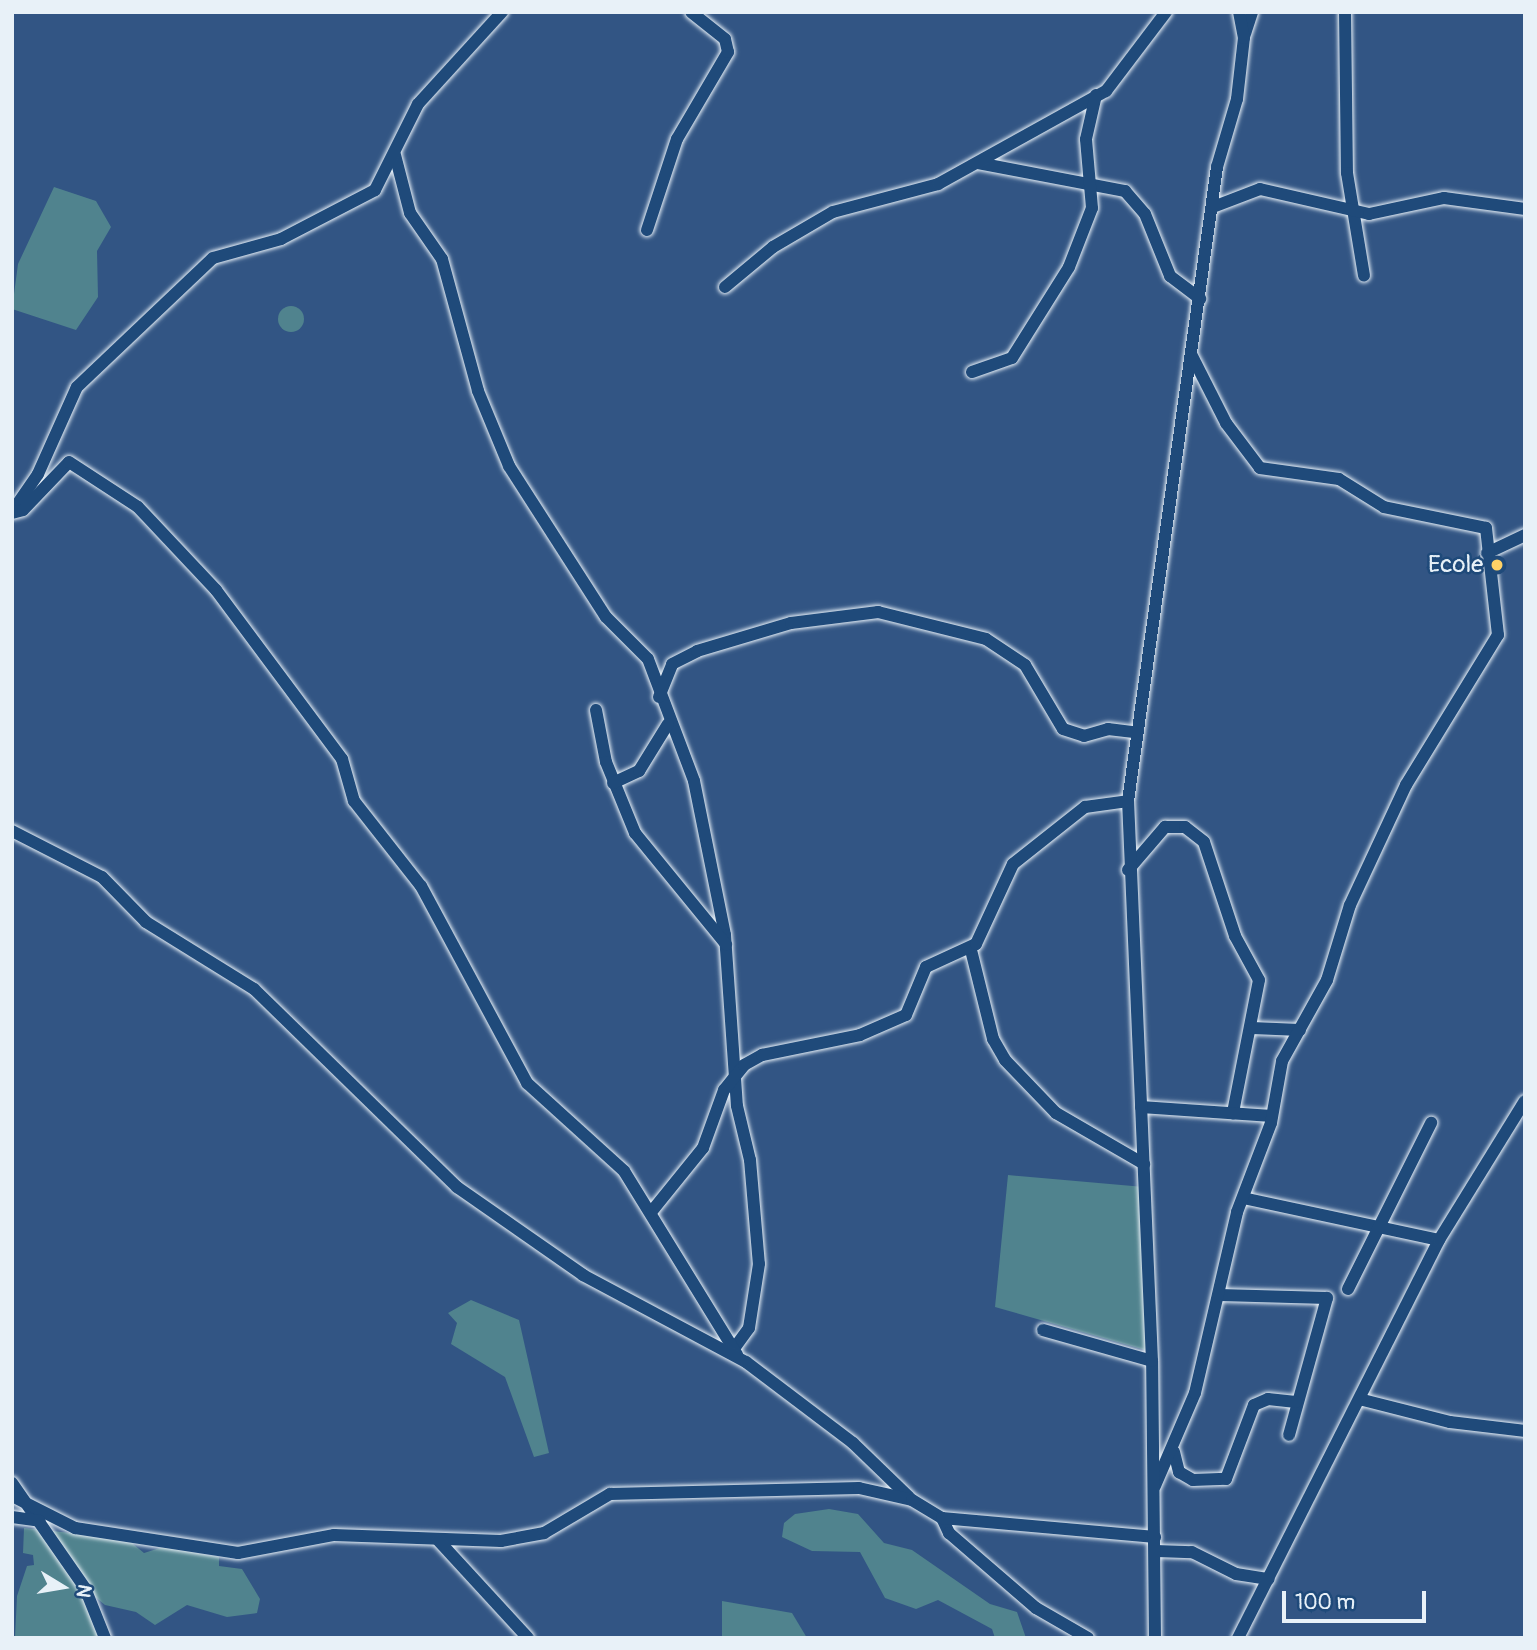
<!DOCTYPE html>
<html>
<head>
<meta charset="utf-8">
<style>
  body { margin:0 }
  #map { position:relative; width:1537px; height:1650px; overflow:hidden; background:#325584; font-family:Pangolin,sans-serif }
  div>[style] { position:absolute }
  .green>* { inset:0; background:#50838e }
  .round { border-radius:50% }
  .roads { filter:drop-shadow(0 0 2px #e8f1f8) drop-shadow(0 0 2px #e8f1f8) }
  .minor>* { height:12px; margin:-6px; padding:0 6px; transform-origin:6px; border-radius:6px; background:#1f4a7a }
  .dots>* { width:19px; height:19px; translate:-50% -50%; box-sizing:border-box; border:4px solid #1f4a7a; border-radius:50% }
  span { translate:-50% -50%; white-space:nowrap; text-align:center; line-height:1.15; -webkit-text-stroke:5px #1f4a7a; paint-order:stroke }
  .poi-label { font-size:24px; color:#e8f1f8 }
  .right { translate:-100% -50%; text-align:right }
  .frame { position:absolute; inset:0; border:14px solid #e8f1f8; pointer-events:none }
  .north { position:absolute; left:28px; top:1552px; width:70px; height:70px; -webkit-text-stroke:5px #1f4a7a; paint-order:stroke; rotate:101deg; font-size:19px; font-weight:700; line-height:28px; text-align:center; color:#e8f1f8 }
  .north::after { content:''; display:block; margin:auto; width:24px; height:32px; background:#e8f1f8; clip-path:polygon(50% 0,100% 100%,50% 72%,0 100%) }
  .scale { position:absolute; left:1282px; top:1591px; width:144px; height:32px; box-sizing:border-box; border:4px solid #e8f1f8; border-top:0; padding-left:9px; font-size:21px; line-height:24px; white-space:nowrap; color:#e8f1f8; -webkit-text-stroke:5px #1f4a7a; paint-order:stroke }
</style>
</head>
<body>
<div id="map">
  <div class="green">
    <i style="clip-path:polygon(54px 187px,96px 201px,111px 227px,97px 251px,98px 297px,76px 330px,12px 309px,18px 264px)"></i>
    <i class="round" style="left:278px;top:306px;width:26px;height:26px"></i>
    <i style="clip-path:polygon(1008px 1175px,1144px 1187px,1152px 1352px,995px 1307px)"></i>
    <i style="clip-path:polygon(471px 1300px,519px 1320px,549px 1453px,534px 1457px,505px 1377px,451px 1344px,457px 1323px,448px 1313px)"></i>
    <i style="clip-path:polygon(829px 1509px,858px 1514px,884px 1543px,912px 1550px,990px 1604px,1017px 1612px,1026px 1638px,995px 1638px,992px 1629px,938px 1600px,916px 1609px,885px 1598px,860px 1552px,812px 1551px,782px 1537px,784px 1523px,795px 1514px)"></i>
    <i style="clip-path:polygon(24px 1528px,127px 1539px,144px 1553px,163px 1547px,219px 1557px,219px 1566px,242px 1569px,260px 1599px,257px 1613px,227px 1617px,187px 1605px,155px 1625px,136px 1612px,105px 1605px,87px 1590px,105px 1638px,15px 1637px,17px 1596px,27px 1566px,34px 1565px,33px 1555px,23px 1553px)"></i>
    <i style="clip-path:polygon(722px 1601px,792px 1613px,807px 1638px,722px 1638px)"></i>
  </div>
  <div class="roads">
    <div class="minor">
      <i style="left:1345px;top:12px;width:161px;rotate:89.3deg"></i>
      <i style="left:1347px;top:173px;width:104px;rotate:80.6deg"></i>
      <i style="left:1245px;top:34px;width:23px;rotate:-72deg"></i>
      <i style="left:395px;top:155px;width:60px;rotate:75.5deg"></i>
      <i style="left:410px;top:213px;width:56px;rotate:55.2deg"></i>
      <i style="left:442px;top:259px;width:137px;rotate:74.7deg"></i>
      <i style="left:478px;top:391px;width:81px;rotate:67.5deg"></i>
      <i style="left:509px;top:466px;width:179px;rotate:57.3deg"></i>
      <i style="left:606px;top:617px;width:59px;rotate:45deg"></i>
      <i style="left:648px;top:659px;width:130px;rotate:69.3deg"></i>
      <i style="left:694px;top:781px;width:157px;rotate:78.6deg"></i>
      <i style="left:725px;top:935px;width:171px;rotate:86deg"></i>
      <i style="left:737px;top:1106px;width:56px;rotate:76.5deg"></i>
      <i style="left:750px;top:1160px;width:104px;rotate:85.1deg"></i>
      <i style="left:759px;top:1264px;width:65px;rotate:98.9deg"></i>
      <i style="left:749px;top:1328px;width:26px;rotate:126deg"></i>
      <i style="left:978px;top:163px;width:150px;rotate:10.8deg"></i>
      <i style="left:1125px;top:191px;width:30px;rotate:49deg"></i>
      <i style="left:1145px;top:214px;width:67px;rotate:68deg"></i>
      <i style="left:1170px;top:276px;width:38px;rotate:37deg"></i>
      <i style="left:1213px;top:207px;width:50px;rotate:-21deg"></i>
      <i style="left:1260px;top:189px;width:112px;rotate:12.9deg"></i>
      <i style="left:1369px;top:214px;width:77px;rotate:-12deg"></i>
      <i style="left:1444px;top:198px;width:82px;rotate:7.7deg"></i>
      <i style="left:647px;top:230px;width:96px;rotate:-71.8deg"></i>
      <i style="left:677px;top:139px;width:101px;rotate:-59.6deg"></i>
      <i style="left:728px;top:52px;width:13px;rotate:-103deg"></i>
      <i style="left:725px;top:39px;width:43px;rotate:-141.5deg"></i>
      <i style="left:725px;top:287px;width:62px;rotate:-39.8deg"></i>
      <i style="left:773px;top:247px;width:69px;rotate:-30.3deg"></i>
      <i style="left:833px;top:212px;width:109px;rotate:-14.9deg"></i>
      <i style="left:938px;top:184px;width:192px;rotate:-29deg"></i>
      <i style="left:1106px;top:91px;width:99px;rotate:-52.8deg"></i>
      <i style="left:972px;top:372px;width:42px;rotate:-19.3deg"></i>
      <i style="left:1012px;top:358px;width:107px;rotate:-57.9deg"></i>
      <i style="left:1069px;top:267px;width:63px;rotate:-68.7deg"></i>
      <i style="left:1092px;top:208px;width:69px;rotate:-95deg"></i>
      <i style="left:1086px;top:139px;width:45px;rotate:-77.2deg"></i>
      <i style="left:12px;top:512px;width:46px;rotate:-55.6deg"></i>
      <i style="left:38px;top:474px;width:95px;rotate:-65.9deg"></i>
      <i style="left:77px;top:387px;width:187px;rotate:-43.5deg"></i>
      <i style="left:213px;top:258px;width:71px;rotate:-15.6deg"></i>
      <i style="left:281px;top:239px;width:106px;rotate:-27.5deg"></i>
      <i style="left:375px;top:190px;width:96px;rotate:-63.4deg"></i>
      <i style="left:418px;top:104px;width:125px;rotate:-47.6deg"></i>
      <i style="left:12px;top:513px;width:11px;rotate:-15deg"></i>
      <i style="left:23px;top:510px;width:66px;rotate:-46.2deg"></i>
      <i style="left:69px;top:462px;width:82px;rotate:33.1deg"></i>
      <i style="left:138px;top:507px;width:114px;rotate:46.8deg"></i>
      <i style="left:216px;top:590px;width:211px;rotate:53.3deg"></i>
      <i style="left:342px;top:759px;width:44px;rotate:74.1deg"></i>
      <i style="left:354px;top:801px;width:108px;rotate:51.8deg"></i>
      <i style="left:421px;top:886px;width:224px;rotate:61.7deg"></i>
      <i style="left:527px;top:1083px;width:131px;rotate:42.2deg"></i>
      <i style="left:624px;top:1171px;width:216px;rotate:58.4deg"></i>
      <i style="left:1487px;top:553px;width:42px;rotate:-25.3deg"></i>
      <i style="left:659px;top:697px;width:35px;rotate:-68deg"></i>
      <i style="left:672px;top:664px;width:28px;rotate:-27deg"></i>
      <i style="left:697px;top:651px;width:98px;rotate:-16.6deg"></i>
      <i style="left:791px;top:623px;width:88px;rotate:-7.2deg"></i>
      <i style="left:878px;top:612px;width:111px;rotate:14deg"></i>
      <i style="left:986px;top:639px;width:47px;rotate:33.7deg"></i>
      <i style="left:1025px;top:665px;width:74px;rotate:59.3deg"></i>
      <i style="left:1063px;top:729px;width:22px;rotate:18deg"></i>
      <i style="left:1084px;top:736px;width:25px;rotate:-16deg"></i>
      <i style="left:1108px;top:729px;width:26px;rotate:7deg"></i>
      <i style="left:596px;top:710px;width:53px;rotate:79.1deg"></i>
      <i style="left:606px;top:762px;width:77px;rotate:67.8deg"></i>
      <i style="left:635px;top:833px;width:144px;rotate:50.7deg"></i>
      <i style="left:613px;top:783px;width:29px;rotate:-25deg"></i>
      <i style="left:639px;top:771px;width:55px;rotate:-58.3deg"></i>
      <i style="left:12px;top:831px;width:101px;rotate:27.1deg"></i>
      <i style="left:102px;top:877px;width:63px;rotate:45.6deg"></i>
      <i style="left:146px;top:922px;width:127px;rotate:31.8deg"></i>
      <i style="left:254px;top:989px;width:284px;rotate:44.3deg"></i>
      <i style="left:457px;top:1187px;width:154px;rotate:34.9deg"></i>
      <i style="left:583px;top:1275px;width:185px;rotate:28.1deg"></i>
      <i style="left:746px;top:1362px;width:134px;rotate:37.1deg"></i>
      <i style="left:853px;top:1443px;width:78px;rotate:44deg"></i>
      <i style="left:1128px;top:870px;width:57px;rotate:-49.3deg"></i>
      <i style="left:1165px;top:827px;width:20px"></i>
      <i style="left:1185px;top:827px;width:24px;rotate:38deg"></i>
      <i style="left:1204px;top:842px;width:99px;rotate:71.7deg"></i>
      <i style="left:1235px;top:936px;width:50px;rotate:61.4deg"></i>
      <i style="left:1259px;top:980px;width:136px;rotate:101.1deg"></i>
      <i style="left:971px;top:950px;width:92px;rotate:76.1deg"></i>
      <i style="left:993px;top:1039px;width:24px;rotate:60deg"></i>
      <i style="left:1005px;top:1060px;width:74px;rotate:46.1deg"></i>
      <i style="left:1056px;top:1113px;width:102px;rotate:30.1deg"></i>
      <i style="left:1252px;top:1028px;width:48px;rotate:2.4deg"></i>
      <i style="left:1141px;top:1107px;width:131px;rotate:3.9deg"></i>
      <i style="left:1243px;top:1198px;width:200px;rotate:12.1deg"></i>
      <i style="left:652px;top:1211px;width:81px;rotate:-51deg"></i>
      <i style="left:703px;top:1148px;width:62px;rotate:-70.1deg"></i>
      <i style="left:724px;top:1090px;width:32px;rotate:-51deg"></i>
      <i style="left:744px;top:1065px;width:21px;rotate:-29deg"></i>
      <i style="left:762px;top:1055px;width:100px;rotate:-11.5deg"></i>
      <i style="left:860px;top:1035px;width:50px;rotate:-23.5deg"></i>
      <i style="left:906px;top:1015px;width:52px;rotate:-67.4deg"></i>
      <i style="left:926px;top:967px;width:55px;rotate:-24.7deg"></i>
      <i style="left:976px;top:944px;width:88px;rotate:-65.2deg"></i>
      <i style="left:1013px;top:864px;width:92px;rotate:-38.4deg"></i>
      <i style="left:1085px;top:807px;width:43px;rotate:-7.9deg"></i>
      <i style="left:1348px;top:1289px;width:186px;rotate:-63.4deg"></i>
      <i style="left:1220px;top:1295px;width:107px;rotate:1.6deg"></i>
      <i style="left:1327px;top:1298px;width:142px;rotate:105.5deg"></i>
      <i style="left:1043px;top:1330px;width:113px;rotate:15.9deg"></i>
      <i style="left:1363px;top:1400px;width:90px;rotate:14.2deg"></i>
      <i style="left:1450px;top:1422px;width:76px;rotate:6.8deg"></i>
      <i style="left:1174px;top:1452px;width:21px;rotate:76deg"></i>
      <i style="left:1179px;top:1472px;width:16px;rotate:30deg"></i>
      <i style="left:1193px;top:1480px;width:33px;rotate:-2deg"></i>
      <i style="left:1226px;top:1479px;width:79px;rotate:-69.3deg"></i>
      <i style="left:1254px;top:1405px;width:15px;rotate:-23deg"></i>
      <i style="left:1268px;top:1399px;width:28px;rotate:6deg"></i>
      <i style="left:12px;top:1483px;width:128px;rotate:55.2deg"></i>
      <i style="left:85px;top:1588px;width:54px;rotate:68.2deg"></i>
      <i style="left:1155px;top:1486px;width:101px;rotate:-66.7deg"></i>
      <i style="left:1195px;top:1393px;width:186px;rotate:-76.9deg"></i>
      <i style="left:1237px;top:1212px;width:95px;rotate:-69.1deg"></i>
      <i style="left:1271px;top:1123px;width:63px;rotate:-79.9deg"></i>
      <i style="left:1282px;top:1061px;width:93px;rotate:-60.9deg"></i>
      <i style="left:1327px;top:980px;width:78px;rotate:-73deg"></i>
      <i style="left:1350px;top:905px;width:132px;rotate:-65deg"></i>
      <i style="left:1406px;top:785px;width:176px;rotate:-58.5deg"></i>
      <i style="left:1498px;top:635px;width:108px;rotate:-96.4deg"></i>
      <i style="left:1486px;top:528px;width:104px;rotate:-168.4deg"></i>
      <i style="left:1384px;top:507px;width:53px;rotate:-148.1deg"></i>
      <i style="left:1339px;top:479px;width:80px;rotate:-172.1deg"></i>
      <i style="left:1260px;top:468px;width:56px;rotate:-127.1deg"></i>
      <i style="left:1226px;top:423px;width:75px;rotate:-116.9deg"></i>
      <i style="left:12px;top:1496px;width:71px;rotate:26.9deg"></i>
      <i style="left:75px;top:1528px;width:165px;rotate:8.7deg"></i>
      <i style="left:238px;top:1553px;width:98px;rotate:-10.6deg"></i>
      <i style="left:334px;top:1535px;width:167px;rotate:2.1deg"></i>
      <i style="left:501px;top:1541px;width:44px;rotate:-10.5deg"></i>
      <i style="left:544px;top:1533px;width:77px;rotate:-30.6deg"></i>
      <i style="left:610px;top:1494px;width:249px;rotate:-1.4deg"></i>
      <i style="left:859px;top:1488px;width:54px;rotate:12.8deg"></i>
      <i style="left:912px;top:1500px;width:35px;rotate:31deg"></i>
      <i style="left:942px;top:1518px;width:17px;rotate:65deg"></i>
      <i style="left:949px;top:1533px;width:115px;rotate:40.8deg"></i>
      <i style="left:1036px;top:1608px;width:60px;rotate:30deg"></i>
      <i style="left:12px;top:1517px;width:28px;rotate:8deg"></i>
      <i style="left:942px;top:1518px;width:214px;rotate:5.1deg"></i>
      <i style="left:438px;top:1540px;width:133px;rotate:47.4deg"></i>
      <i style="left:1156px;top:1551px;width:36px;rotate:2deg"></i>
      <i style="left:1192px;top:1552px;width:49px;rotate:26.6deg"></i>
      <i style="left:1236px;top:1574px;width:33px;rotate:9deg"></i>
      <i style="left:1155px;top:1638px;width:277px;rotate:-90.6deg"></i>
      <i style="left:1152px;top:1361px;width:561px;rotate:-92.45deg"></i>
      <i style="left:1128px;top:801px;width:640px;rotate:-82.01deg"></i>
      <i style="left:1217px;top:167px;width:71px;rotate:-73.6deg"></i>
      <i style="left:1237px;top:99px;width:61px;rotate:-83.5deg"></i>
      <i style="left:1244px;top:38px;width:26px;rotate:-101deg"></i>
      <i style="left:1238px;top:1638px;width:446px;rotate:-63.2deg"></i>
      <i style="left:1439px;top:1240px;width:163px;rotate:-58.3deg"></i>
    </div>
  </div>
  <div class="dots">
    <i style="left:1497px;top:565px;background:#ffd166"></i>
  </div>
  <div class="poi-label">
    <span class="right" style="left:1483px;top:565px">Ecole</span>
  </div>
  <div class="frame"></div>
  <div class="north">N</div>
  <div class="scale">100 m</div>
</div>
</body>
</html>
